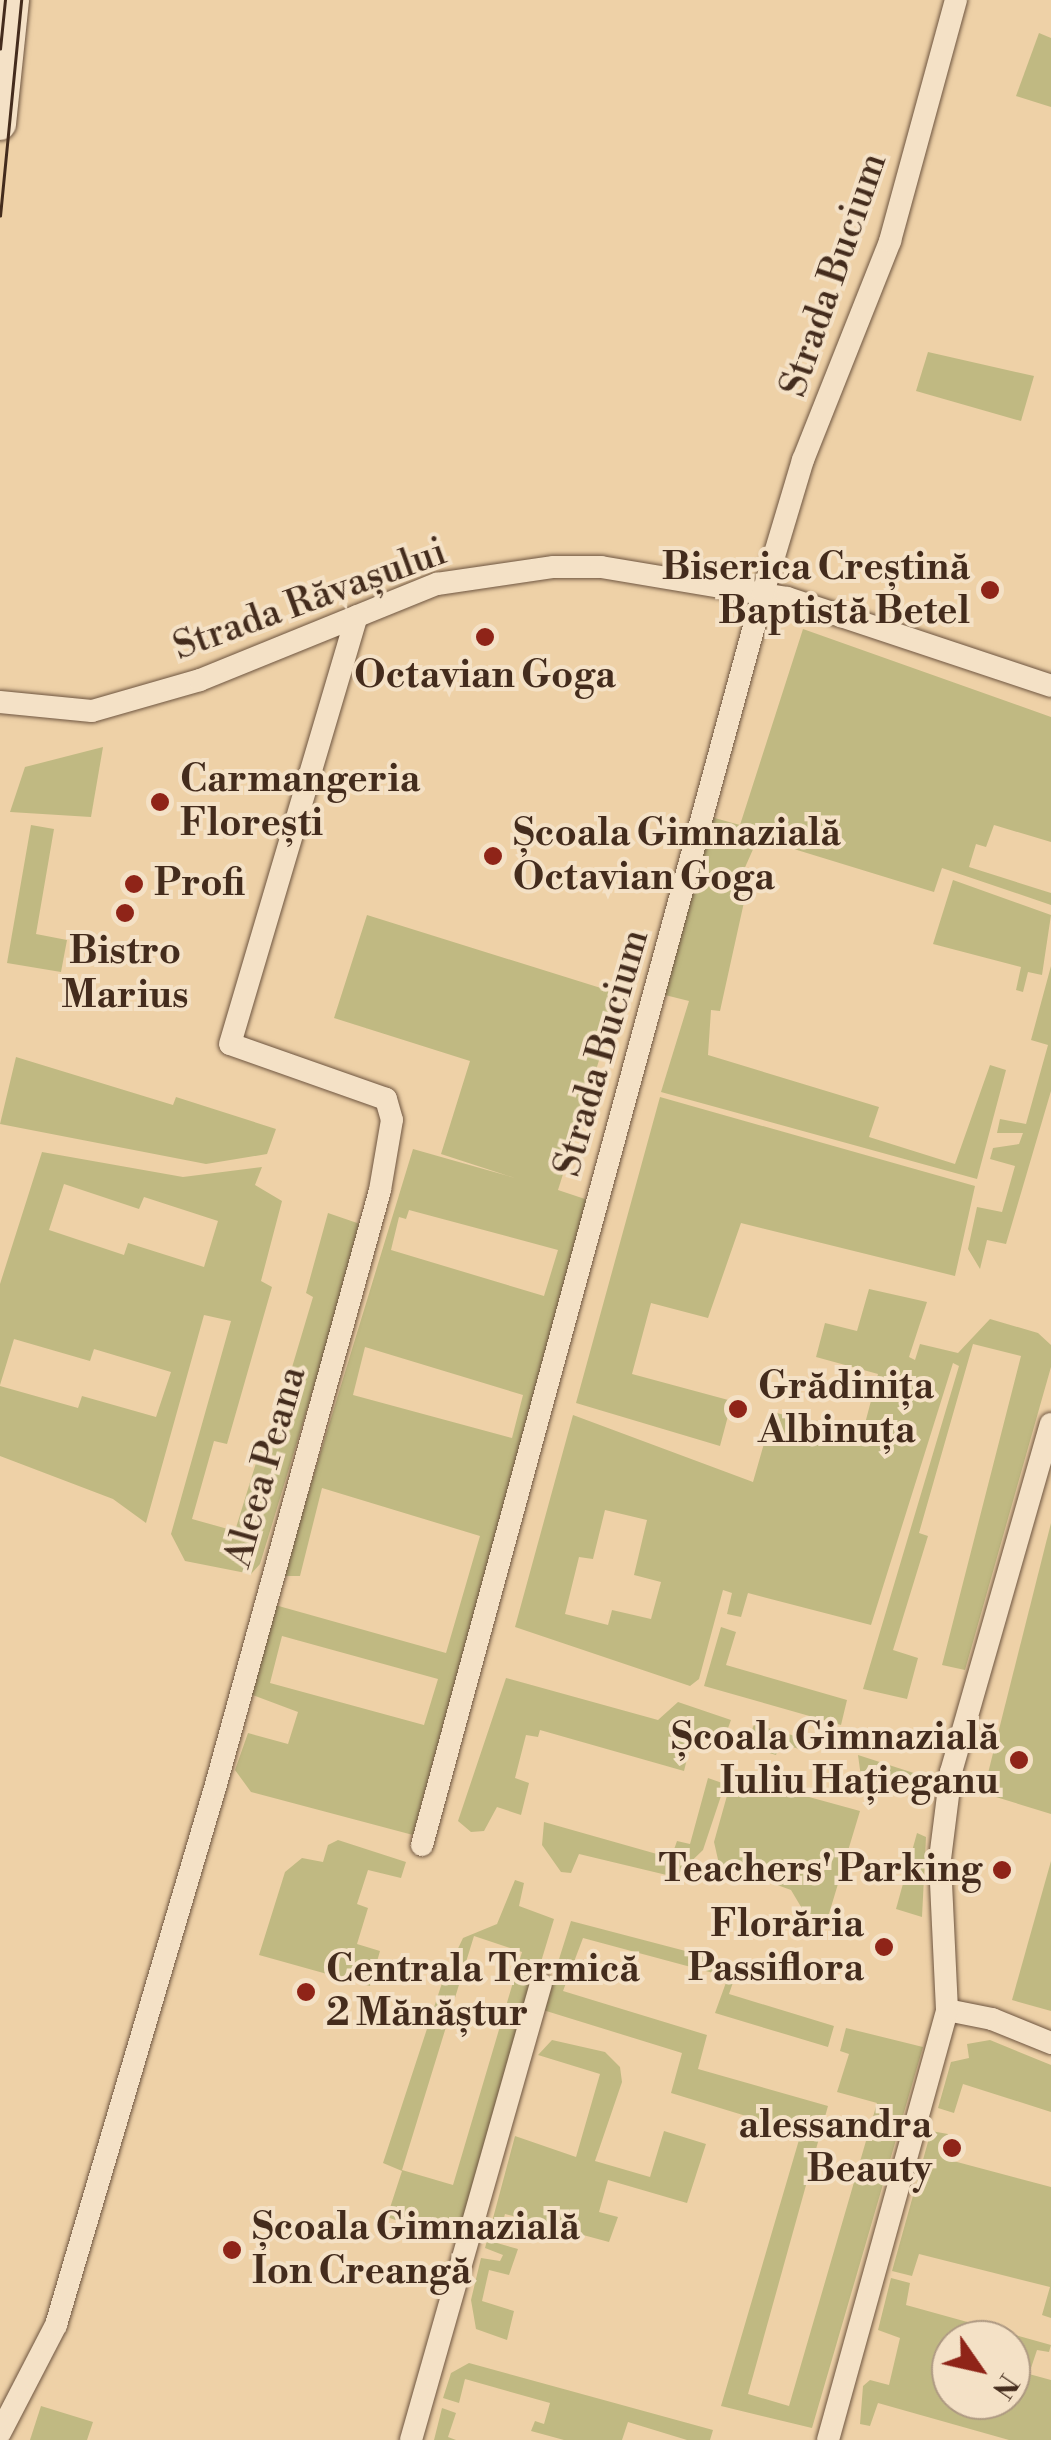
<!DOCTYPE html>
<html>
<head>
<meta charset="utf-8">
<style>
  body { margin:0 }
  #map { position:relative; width:1051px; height:2440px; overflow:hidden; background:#eed1a7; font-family:"Libre Bodoni",serif }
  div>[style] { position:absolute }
  .green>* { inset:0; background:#c0b982 }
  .roads { filter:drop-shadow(0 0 2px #6e5540) drop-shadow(0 0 2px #6e5540) }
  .street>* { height:22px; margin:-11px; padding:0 11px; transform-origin:11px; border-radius:11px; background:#f4e1c6 }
  .secondary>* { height:32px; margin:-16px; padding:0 16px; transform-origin:16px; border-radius:16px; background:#f4e1c6 }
  .tram>* { height:2.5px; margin:-1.25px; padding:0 1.25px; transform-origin:1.25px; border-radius:1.25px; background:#442c1d }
  .dots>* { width:28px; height:28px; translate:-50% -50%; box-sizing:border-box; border:5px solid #f4e1c6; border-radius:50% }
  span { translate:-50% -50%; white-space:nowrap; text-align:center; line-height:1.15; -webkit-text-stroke:8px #f4e1c6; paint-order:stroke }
  .street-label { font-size:38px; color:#442c1d }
  .poi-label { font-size:38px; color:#442c1d; font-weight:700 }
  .right { translate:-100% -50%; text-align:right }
  .left { translate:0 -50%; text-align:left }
  .north { position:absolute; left:931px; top:2320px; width:100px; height:100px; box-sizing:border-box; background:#f4e1c6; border:2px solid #ae9982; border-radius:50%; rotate:124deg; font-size:28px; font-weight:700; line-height:40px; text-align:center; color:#442c1d }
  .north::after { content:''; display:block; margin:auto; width:35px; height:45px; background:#8f2418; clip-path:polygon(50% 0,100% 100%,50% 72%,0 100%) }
</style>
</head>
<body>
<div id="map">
  <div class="green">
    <i style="clip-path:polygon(1039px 33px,1051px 38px,1051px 107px,1016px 96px)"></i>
    <i style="clip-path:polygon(928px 352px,1034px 376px,1021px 421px,916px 391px)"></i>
    <i style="clip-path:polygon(803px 629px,1051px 717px,1051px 842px,994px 825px,986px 847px,976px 844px,969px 867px,1051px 893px,1051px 905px,942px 868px,934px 892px,758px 838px,739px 881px,748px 884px,720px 1011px,711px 1010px,708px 1055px,879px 1107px,869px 1137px,955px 1164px,990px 1065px,1006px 1070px,977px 1179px,661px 1092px,689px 1001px,661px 994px,711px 817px,740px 825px)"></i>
    <i style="clip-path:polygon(103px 747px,91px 817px,10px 812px,25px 767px)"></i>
    <i style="clip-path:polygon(31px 825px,54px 829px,36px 934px,67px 940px,61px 972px,7px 963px)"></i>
    <i style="clip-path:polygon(953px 880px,1051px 915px,1042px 975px,1028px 972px,1023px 992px,1016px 990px,1021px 967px,933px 944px)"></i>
    <i style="clip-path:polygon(evenodd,367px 915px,620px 994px,558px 1190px,588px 1200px,413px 1835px,251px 1792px,235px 1770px,248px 1733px,288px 1744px,298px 1712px,250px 1694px,275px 1605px,446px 1653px,480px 1536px,322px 1488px,300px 1576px,283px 1576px,413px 1149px,515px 1178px,441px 1154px,470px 1061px,334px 1018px,367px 915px,409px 1210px,558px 1250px,544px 1296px,391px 1250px,399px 1217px,406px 1219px,409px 1210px,367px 915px,365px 1347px,523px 1395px,512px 1438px,353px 1395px,365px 1347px,367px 915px,282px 1636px,438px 1679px,424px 1725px,270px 1683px,282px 1636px)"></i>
    <i style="clip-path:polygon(1051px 966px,1051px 1091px,1006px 1244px,987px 1240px,980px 1269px,968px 1249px,977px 1207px,1002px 1212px,1015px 1166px,990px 1159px,993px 1148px,1019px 1144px,1023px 1133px,997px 1133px,1000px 1119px,1026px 1124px,1048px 1045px,1031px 1040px)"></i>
    <i style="clip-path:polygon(16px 1057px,173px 1105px,176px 1097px,276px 1129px,267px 1154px,206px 1164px,0 1124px)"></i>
    <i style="clip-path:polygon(660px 1097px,975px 1186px,955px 1276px,741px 1223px,708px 1318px,651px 1303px,632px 1374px,732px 1401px,720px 1446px,576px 1403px)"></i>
    <i style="clip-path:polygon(evenodd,42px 1152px,183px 1177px,262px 1167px,255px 1185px,282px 1201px,261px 1281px,272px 1287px,227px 1444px,214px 1441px,192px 1519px,235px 1531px,260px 1450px,267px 1451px,313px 1297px,306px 1293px,328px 1213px,363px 1225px,260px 1564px,251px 1574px,185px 1561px,171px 1534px,231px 1321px,204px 1315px,146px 1523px,113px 1499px,0 1456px,0 1386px,78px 1408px,82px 1396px,156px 1417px,171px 1372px,94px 1349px,90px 1361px,14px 1339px,0 1385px,0 1284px,42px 1152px,64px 1184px,139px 1209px,144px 1197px,218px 1221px,204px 1267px,128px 1243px,124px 1255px,49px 1230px,64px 1184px)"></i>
    <i style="clip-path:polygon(evenodd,869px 1289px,927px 1302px,909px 1357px,915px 1360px,920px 1344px,958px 1353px,990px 1319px,1038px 1333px,1051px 1345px,1051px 1367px,965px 1670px,942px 1665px,1021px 1356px,973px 1344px,919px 1533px,928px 1536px,893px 1650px,918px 1658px,907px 1699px,863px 1689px,959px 1366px,953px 1363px,871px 1625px,748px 1593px,741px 1617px,727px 1614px,732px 1593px,723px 1590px,699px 1679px,690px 1686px,515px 1627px,573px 1415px,753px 1482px,773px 1412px,862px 1435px,878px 1374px,816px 1357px,825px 1323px,857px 1331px,869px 1289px,605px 1510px,647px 1520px,634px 1575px,661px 1582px,651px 1619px,612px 1610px,608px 1625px,565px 1614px,579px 1557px,593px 1559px,605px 1510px)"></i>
    <i style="clip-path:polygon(1051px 1523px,1051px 1814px,983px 1793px)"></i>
    <i style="clip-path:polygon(721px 1627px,736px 1632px,726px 1665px,847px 1700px,841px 1725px,704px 1686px)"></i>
    <i style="clip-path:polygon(506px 1678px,658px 1720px,678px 1702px,731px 1720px,724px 1739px,694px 1730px,684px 1771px,540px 1730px,538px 1737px,526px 1735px,515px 1778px,529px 1783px,521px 1815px,497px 1807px,484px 1831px,471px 1832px,458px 1821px)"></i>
    <i style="clip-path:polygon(754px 1724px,805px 1739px,802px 1750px,780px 1743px,776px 1755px,747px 1746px)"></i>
    <i style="clip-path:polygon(858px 1755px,923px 1776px,931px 1786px,928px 1797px,861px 1777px)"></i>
    <i style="clip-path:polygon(708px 1778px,725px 1784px,703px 1850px,675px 1877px,579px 1854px,571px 1873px,561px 1872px,542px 1845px,544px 1822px,671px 1858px,677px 1841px,690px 1844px)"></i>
    <i style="clip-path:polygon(730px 1785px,765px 1796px,769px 1786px,860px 1811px,825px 1927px,810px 1922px,791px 1890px,719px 1864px,714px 1842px)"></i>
    <i style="clip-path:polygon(917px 1833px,926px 1837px,922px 1917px,896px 1909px)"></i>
    <i style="clip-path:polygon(338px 1840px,406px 1862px,401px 1878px,368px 1870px,357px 1904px,368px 1908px,357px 1944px,380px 1951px,370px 1986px,259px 1955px,285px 1872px,302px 1858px,323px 1862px,328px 1845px)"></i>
    <i style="clip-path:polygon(1051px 1861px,1051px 2011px,1012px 2000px)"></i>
    <i style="clip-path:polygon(evenodd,515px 1880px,524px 1883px,519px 1906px,554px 1919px,460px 2229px,451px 2237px,435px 2234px,387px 2217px,402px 2171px,383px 2163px,443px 1980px,463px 1938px,497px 1924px,515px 1880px,474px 1936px,522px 1952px,453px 2185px,402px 2170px,474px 1936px)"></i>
    <i style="clip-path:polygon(571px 1921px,739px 1965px,729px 1994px,834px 2026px,828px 2047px,715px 2013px,728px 1977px,583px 1938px,563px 1991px,707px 2035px,698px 2069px,828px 2106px,748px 2394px,789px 2406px,877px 2103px,837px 2092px,849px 2054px,840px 2051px,846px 2028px,923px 2047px,812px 2428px,721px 2406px,801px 2133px,671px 2093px,682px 2053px,543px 2010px)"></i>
    <i style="clip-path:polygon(552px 2040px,605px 2052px,620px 2067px,622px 2082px,595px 2161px,650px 2177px,664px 2131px,706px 2144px,687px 2203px,608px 2180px,599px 2212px,618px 2217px,609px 2242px,505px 2214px,497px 2243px,518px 2249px,509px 2275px,489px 2270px,482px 2301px,514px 2311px,507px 2340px,476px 2329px,471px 2300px,481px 2258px,500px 2261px,503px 2255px,485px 2248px,515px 2136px,576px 2157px,600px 2074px,538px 2055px)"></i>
    <i style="clip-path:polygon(990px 2040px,1051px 2065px,1051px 2112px,963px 2084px,954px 2113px,938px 2108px,951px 2062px,969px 2058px,967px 2044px)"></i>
    <i style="clip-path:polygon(931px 2131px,948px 2134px,942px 2158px,1051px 2187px,1051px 2318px,1042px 2315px,1050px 2287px,919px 2254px,912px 2276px,892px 2271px)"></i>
    <i style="clip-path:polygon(evenodd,891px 2278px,910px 2283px,906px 2305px,1051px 2345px,1049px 2352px,1037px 2350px,1029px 2374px,1051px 2380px,1051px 2440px,1009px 2440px,878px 2403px,870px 2426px,860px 2424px,863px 2386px,870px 2380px,889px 2385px,900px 2338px,878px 2330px,891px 2278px,951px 2340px,1011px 2340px,1011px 2400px,951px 2400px,951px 2340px)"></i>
    <i style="clip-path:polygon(469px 2363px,713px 2430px,710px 2440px,687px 2440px,628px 2422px,622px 2440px,564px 2440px,531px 2431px,535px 2421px,544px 2424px,550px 2403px,465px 2379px,459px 2403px,443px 2398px,451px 2373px)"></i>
    <i style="clip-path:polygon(41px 2406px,93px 2422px,87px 2440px,30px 2440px)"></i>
    <i style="clip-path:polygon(442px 2408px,456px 2413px,448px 2437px,456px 2440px,434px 2440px)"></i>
  </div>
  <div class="roads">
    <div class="street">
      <i style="left:0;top:702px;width:92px;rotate:5.6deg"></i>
      <i style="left:92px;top:711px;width:112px;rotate:-16deg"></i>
      <i style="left:200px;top:680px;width:256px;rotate:-22.1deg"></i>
      <i style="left:437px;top:584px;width:118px;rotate:-8.3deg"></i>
      <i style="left:554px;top:567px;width:47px"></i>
      <i style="left:601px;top:567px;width:189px;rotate:9.5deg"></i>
      <i style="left:787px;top:598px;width:278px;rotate:18.4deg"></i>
      <i style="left:422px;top:1845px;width:1298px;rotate:-74.76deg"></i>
      <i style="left:763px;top:593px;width:139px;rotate:-73.3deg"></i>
      <i style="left:803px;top:460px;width:236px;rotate:-68.3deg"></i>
      <i style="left:890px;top:241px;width:250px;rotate:-74.7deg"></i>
      <i style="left:947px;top:2010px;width:46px;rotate:11.3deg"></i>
      <i style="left:992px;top:2019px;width:64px;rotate:22.1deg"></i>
      <i style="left:0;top:2433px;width:122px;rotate:-62.6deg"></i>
      <i style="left:56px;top:2325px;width:560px;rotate:-73.51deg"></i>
      <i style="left:215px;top:1788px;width:620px;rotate:-74.57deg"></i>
      <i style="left:380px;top:1190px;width:71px;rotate:-80.3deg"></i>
      <i style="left:392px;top:1120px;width:22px;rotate:-106deg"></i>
      <i style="left:386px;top:1099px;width:165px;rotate:-160.6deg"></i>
      <i style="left:230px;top:1044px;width:446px;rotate:-73.5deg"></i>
      <i style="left:411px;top:2440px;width:474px;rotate:-74.1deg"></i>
      <i style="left:828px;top:2440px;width:446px;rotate:-74.5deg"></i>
      <i style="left:947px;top:2010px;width:151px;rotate:-92.7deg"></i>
      <i style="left:940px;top:1859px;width:88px;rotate:-82.8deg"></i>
      <i style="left:951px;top:1772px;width:362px;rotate:-74deg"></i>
    </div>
    <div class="secondary">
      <i style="left:0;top:124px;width:125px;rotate:-84deg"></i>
    </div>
  </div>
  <div class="tram">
    <i style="left:0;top:49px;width:49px;rotate:-84.2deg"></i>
    <i style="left:0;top:216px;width:217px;rotate:-84.4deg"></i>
  </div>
  <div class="dots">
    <i style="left:990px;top:590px;background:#8f2418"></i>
    <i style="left:485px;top:637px;background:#8f2418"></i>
    <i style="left:160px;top:802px;background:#8f2418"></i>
    <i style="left:493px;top:856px;background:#8f2418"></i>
    <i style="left:134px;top:884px;background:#8f2418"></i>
    <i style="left:125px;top:913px;background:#8f2418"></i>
    <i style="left:738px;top:1409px;background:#8f2418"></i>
    <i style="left:1019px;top:1760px;background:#8f2418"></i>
    <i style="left:1002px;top:1870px;background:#8f2418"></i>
    <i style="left:884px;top:1947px;background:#8f2418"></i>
    <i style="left:306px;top:1992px;background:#8f2418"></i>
    <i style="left:952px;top:2148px;background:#8f2418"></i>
    <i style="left:232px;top:2250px;background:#8f2418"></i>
  </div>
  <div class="street-label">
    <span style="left:834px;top:275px;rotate:-71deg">Strada Bucium</span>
    <span style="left:310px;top:600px;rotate:-20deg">Strada Răvașului</span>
    <span style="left:602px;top:1053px;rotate:-74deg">Strada Bucium</span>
    <span style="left:266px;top:1467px;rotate:-74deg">Aleea Peana</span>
  </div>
  <div class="poi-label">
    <span class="right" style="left:970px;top:590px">Biserica Creștină<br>Baptistă Betel</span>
    <span style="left:485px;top:676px">Octavian Goga</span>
    <span class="left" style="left:180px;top:802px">Carmangeria<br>Florești</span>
    <span class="left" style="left:513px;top:856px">Școala Gimnazială<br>Octavian Goga</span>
    <span class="left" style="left:154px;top:884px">Profi</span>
    <span style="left:125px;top:974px">Bistro<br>Marius</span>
    <span class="left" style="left:758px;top:1409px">Grădinița<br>Albinuța</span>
    <span class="right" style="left:999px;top:1760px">Școala Gimnazială<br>Iuliu Hațieganu</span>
    <span class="right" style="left:982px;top:1870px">Teachers' Parking</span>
    <span class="right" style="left:864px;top:1947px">Florăria<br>Passiflora</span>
    <span class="left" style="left:326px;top:1992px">Centrala Termică<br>2 Mănăștur</span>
    <span class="right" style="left:932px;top:2148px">alessandra<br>Beauty</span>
    <span class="left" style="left:252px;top:2250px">Școala Gimnazială<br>Ion Creangă</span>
  </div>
  <div class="north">N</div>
</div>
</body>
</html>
